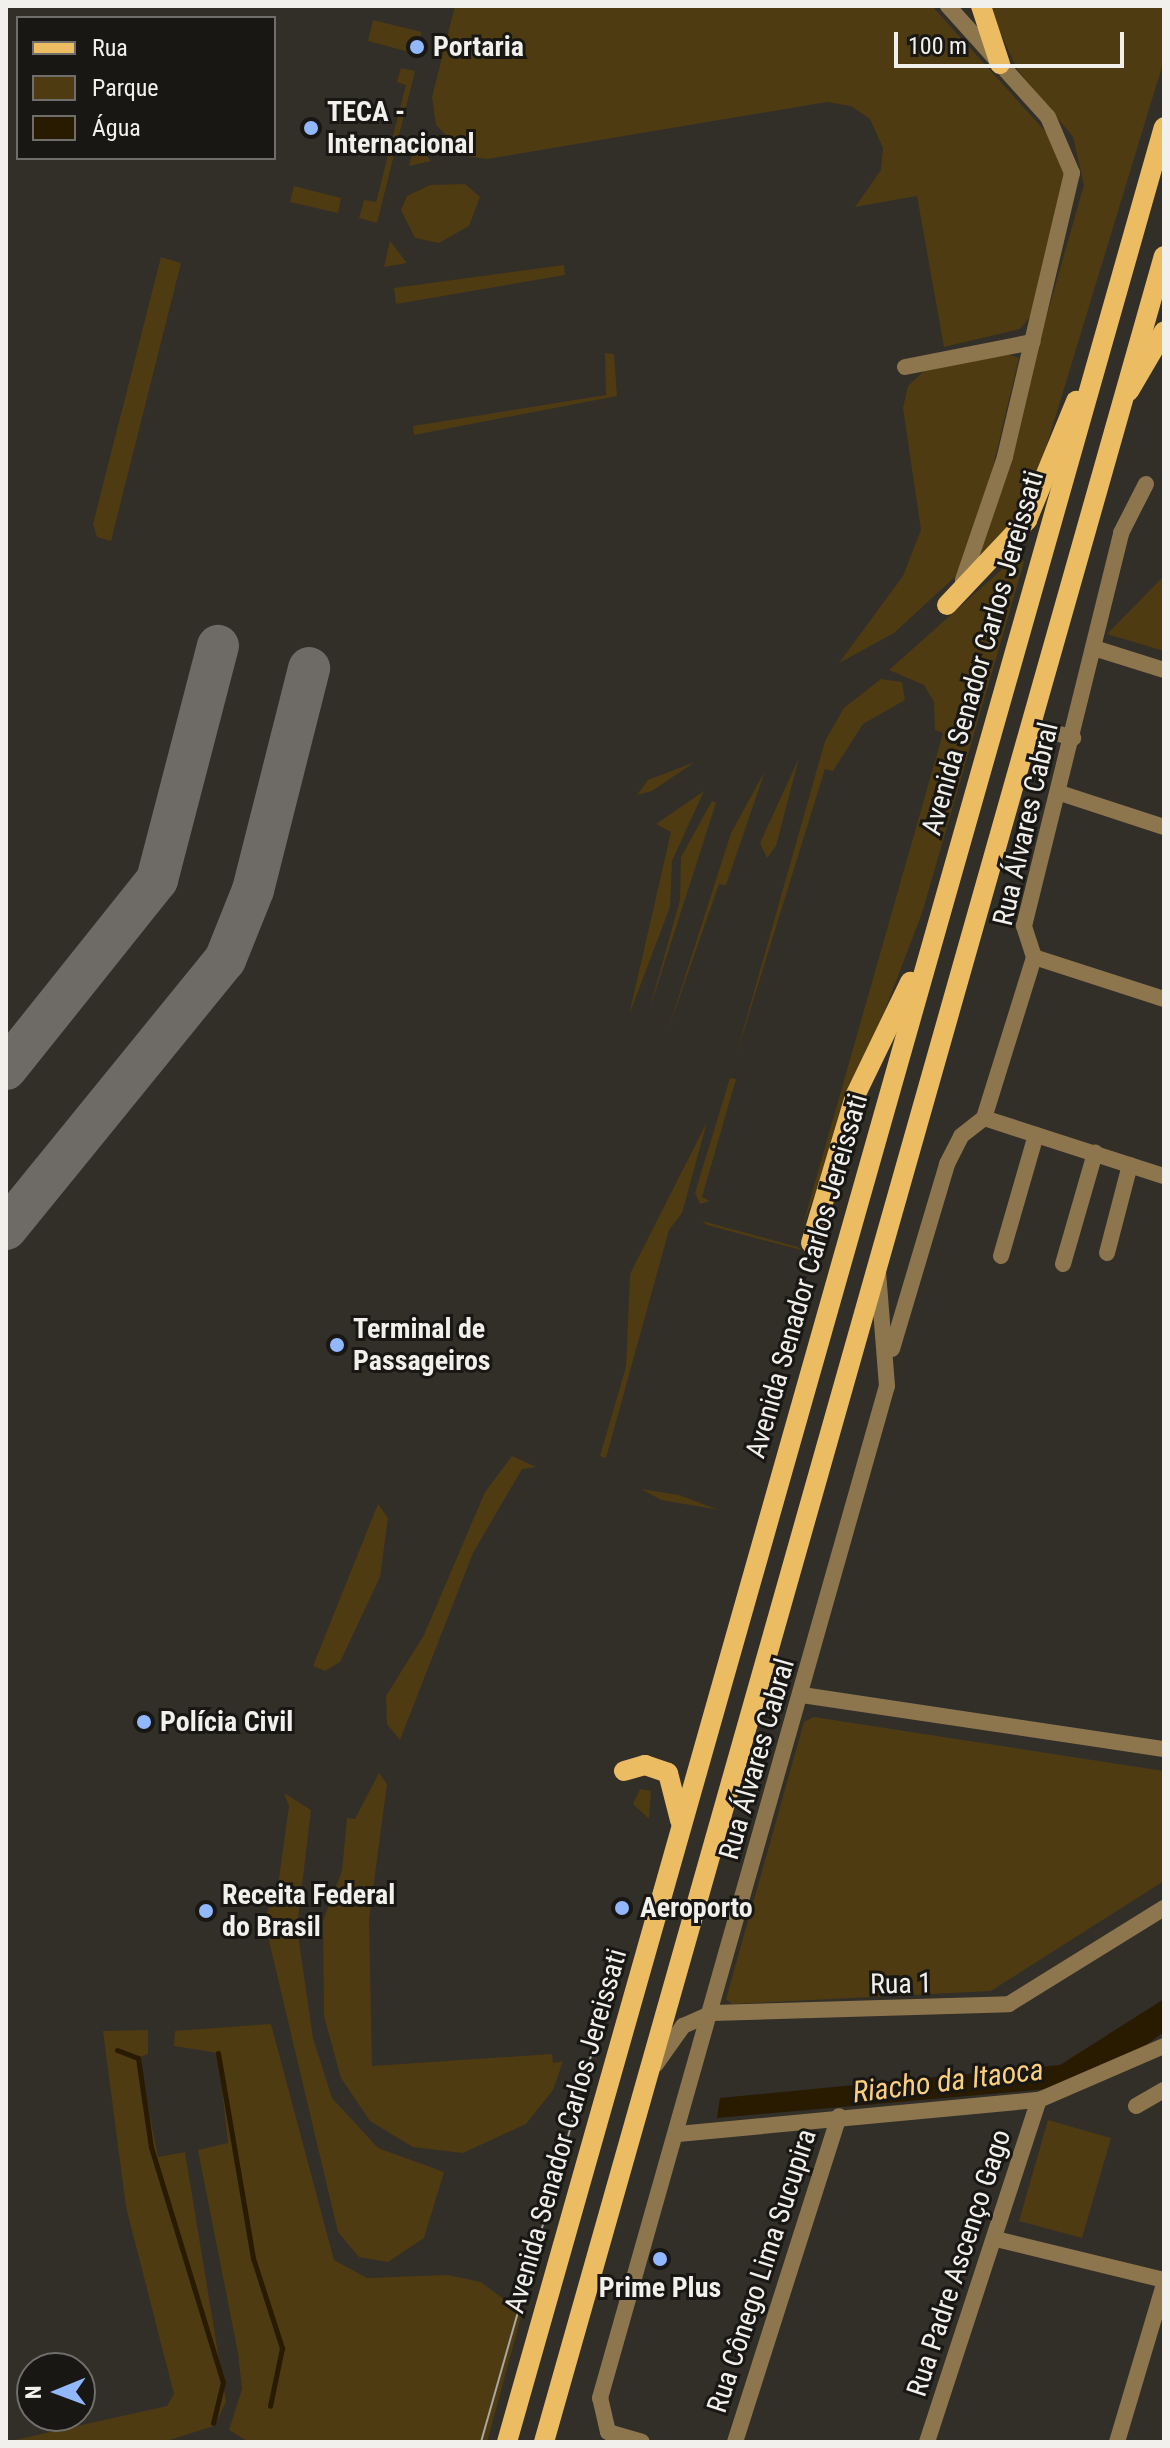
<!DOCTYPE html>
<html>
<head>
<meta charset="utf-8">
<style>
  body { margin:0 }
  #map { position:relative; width:1170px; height:2448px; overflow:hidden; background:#322e28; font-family:"Roboto Condensed",sans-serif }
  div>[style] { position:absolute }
  .green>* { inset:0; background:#4f3b12 }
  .water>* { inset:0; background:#291b00 }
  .stream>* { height:5px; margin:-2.5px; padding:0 2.5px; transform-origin:2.5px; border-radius:2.5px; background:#291b00 }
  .taxiway>* { height:42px; margin:-21px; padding:0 21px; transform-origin:21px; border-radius:21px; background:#6e6b66 }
  .street>* { height:16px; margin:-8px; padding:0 8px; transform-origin:8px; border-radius:8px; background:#8d764d }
  .primary>* { height:20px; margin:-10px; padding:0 10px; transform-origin:10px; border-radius:10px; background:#ecbc63 }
  .tram>* { height:2px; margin:-1px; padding:0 1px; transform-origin:1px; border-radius:1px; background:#aaa8a3 }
  .dots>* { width:22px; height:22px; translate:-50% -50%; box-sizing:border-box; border:4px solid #181714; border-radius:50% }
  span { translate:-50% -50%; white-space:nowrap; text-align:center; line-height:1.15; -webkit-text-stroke:6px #181714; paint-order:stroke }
  .poi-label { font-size:28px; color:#f2f0ec; font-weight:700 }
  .left { translate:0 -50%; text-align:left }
  .street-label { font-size:28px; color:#f2f0ec }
  .water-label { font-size:30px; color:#fccf7e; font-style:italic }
  .frame { position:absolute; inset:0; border:8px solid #f2f0ec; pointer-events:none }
  .legend { position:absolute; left:16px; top:16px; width:260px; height:144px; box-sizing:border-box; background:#181714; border:2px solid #6f6e6a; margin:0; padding:10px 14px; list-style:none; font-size:24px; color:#f2f0ec }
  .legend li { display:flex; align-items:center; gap:16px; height:40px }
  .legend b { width:40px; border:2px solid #6f6e6a }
  .north { position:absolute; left:16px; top:2352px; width:80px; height:80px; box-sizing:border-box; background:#181714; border:2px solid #6f6e6a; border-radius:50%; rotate:269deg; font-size:22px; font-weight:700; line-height:32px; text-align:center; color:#f2f0ec }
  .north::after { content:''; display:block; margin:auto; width:28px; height:36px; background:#91b8fd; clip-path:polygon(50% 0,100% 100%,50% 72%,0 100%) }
  .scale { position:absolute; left:894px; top:32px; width:230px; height:36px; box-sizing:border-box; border:4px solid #f2f0ec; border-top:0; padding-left:10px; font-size:24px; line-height:28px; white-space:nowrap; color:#f2f0ec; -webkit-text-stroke:6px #181714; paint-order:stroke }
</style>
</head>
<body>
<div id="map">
  <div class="green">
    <i style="clip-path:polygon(455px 6px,932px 6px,1055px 142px,1067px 183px,1033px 313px,1020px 329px,944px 347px,917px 196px,855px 207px,881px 170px,883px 148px,870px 119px,851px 106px,827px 102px,487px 159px,467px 156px,436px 125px,432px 97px)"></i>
    <i style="clip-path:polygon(988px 6px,1164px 6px,1164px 60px,1045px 451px,1024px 507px,973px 574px,1084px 185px,1073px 137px,1017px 69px)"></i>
    <i style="clip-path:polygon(373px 20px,422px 32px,419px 41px,413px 39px,409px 52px,368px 41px)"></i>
    <i style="clip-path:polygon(401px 68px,415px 71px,377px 223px,359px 218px,364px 200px,376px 202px,406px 85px,397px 82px)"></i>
    <i style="clip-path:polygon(415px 142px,431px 161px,409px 166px)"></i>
    <i style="clip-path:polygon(465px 184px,480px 197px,469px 226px,439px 243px,415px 238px,401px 210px,407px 196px,430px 185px)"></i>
    <i style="clip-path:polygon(294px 186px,341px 198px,338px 213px,290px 202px)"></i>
    <i style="clip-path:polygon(390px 241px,407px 263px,384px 267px)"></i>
    <i style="clip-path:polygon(161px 257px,181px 263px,111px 541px,97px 537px,93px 524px)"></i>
    <i style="clip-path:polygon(564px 265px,565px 275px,396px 304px,394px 288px)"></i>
    <i style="clip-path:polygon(605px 353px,614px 354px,617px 396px,414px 435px,413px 426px,606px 395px)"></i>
    <i style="clip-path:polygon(1005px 353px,1019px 358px,976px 538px,957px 575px,894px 633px,839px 663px,903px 576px,921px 530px,903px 408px,908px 386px,924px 371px)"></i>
    <i style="clip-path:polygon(1018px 555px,1024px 562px,922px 913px,802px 1228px,943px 733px,935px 730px,934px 702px,924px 685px,889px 670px)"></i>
    <i style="clip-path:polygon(1164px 576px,1164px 651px,1107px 634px)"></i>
    <i style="clip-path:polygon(881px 679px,902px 682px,905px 700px,863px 724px,833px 771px,825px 769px,735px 1059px,825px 741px,844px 708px)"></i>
    <i style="clip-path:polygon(799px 758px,776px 846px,767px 858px,760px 843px)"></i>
    <i style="clip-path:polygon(695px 762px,652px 791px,637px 795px,648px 780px)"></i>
    <i style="clip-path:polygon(765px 771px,726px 885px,719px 884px,667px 1033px,731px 833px)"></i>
    <i style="clip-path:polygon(704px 791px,672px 861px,670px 907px,629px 1015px,671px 832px,656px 824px)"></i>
    <i style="clip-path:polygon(712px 801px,716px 803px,649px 1011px,680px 900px,681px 857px)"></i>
    <i style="clip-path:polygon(730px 1078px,736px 1079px,702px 1197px,710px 1201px,700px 1204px,695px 1193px)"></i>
    <i style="clip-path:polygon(707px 1122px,682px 1213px,669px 1230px,606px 1458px,600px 1456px,626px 1367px,630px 1274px)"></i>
    <i style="clip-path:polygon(702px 1221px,798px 1247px,801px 1250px,707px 1225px)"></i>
    <i style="clip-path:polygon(512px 1456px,536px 1467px,522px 1469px,473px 1553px,400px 1740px,387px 1724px,386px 1696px,424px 1635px,485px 1492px)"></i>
    <i style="clip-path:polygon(641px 1489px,679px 1495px,719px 1510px,661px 1500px)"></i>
    <i style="clip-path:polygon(378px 1504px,388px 1518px,380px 1577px,340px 1662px,325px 1671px,313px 1666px)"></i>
    <i style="clip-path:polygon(814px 1717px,1164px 1771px,1164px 1881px,991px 1991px,732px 2004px,726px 1999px,804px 1722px)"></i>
    <i style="clip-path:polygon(379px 1773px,387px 1784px,369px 1920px,372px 2066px,552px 2054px,553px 2063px,563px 2061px,553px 2090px,526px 2124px,463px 2153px,413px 2147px,370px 2121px,341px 2078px,324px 2016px,323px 1921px,342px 1871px,347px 1818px,355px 1819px)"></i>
    <i style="clip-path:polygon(640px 1789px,651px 1791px,649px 1819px,633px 1804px)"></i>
    <i style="clip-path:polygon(284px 1793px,311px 1810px,297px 1928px,313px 2038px,332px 2098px,378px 2148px,444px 2172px,424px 2238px,388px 2262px,359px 2257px,338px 2232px,270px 1945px,266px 1915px,278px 1885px,289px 1806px)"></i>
    <i style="clip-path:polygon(271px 2024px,334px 2260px,367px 2278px,448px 2275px,481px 2282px,522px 2313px,487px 2442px,249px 2442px,229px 2430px,242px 2389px,238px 2353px,198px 2150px,228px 2143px,218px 2053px,174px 2046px,175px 2031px)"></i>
    <i style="clip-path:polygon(148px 2030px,148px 2054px,138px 2058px,158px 2157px,185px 2152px,226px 2402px,214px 2426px,163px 2442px,6px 2442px,167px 2406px,174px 2394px,126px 2207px,103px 2031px)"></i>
    <i style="clip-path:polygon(1048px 2120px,1111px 2138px,1082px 2238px,1019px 2221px)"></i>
  </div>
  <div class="water">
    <i style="clip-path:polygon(1164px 1999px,1164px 2032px,1128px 2058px,1047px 2089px,717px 2118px,720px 2098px,1060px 2065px)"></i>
  </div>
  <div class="stream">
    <i style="left:117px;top:2050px;width:22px;rotate:21deg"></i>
    <i style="left:138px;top:2058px;width:90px;rotate:81.7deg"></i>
    <i style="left:151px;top:2147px;width:246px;rotate:73deg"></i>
    <i style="left:223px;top:2382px;width:42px;rotate:103.7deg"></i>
    <i style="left:218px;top:2053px;width:208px;rotate:80.3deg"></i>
    <i style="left:253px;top:2258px;width:95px;rotate:72.1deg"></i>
    <i style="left:282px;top:2348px;width:59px;rotate:101.7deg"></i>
  </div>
  <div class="taxiway">
    <i style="left:6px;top:1069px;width:242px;rotate:-51.4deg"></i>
    <i style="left:157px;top:880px;width:242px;rotate:-75.4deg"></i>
    <i style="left:6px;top:1229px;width:347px;rotate:-50.9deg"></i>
    <i style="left:225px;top:960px;width:75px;rotate:-68.2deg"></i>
    <i style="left:253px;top:890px;width:229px;rotate:-75.8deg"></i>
  </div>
  <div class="street">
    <i style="left:948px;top:6px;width:149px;rotate:48deg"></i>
    <i style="left:1048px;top:117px;width:61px;rotate:66.8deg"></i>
    <i style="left:1072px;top:173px;width:292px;rotate:103.3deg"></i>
    <i style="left:1005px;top:457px;width:130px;rotate:108.9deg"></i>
    <i style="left:905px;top:367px;width:130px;rotate:-11.1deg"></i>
    <i style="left:1094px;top:648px;width:73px;rotate:17.4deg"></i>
    <i style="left:1031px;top:726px;width:44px;rotate:15.9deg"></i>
    <i style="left:1060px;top:793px;width:109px;rotate:18.1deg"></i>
    <i style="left:1034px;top:957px;width:33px;rotate:-108deg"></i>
    <i style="left:1024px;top:926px;width:405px;rotate:-76.1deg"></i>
    <i style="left:1121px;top:533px;width:55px;rotate:-63deg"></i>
    <i style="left:1034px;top:957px;width:137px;rotate:17.9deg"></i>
    <i style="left:984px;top:1118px;width:189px;rotate:17.9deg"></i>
    <i style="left:1107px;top:1253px;width:91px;rotate:-75.4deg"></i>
    <i style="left:1001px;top:1256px;width:126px;rotate:-73.9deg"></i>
    <i style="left:1063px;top:1264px;width:116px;rotate:-73.9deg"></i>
    <i style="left:892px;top:1349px;width:193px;rotate:-73.4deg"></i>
    <i style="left:947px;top:1164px;width:31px;rotate:-63deg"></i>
    <i style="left:961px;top:1136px;width:29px;rotate:-38deg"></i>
    <i style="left:984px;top:1118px;width:169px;rotate:-72.7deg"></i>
    <i style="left:802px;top:1695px;width:366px;rotate:8.5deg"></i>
    <i style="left:656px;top:2064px;width:47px;rotate:-54.6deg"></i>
    <i style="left:683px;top:2026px;width:32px;rotate:-24deg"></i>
    <i style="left:712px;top:2013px;width:297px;rotate:-1.7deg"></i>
    <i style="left:1009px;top:2004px;width:182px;rotate:-31.8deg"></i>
    <i style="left:1136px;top:2106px;width:32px;rotate:-30deg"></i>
    <i style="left:678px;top:2134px;width:363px;rotate:-5.4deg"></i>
    <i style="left:1039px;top:2100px;width:136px;rotate:-23.4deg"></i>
    <i style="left:996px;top:2239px;width:173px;rotate:13.7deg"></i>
    <i style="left:608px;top:2432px;width:35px;rotate:-103deg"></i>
    <i style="left:600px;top:2398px;width:1052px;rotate:-74.17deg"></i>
    <i style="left:887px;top:1386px;width:115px;rotate:-94.5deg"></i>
    <i style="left:608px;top:2432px;width:35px;rotate:16deg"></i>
    <i style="left:735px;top:2442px;width:342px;rotate:-72.3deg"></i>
    <i style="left:927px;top:2442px;width:360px;rotate:-71.9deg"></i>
    <i style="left:1117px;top:2442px;width:165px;rotate:-73.4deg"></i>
  </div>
  <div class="primary">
    <i style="left:981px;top:6px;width:61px;rotate:71.9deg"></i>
    <i style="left:1129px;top:391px;width:69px;rotate:-59.7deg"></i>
    <i style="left:947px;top:605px;width:117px;rotate:-46.7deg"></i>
    <i style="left:1027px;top:520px;width:129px;rotate:-67.6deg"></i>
    <i style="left:811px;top:1243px;width:153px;rotate:-73.3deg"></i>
    <i style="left:855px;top:1096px;width:127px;rotate:-64.2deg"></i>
    <i style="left:624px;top:1771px;width:22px;rotate:-16deg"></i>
    <i style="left:645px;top:1765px;width:24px;rotate:19deg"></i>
    <i style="left:668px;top:1773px;width:49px;rotate:75.7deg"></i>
    <i style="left:507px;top:2442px;width:2406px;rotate:-74.16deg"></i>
    <i style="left:544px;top:2442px;width:2272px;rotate:-74.17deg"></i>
  </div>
  <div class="tram">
    <i style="left:481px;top:2442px;width:481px;rotate:-74.1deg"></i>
  </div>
  <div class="dots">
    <i style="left:417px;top:47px;background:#91b8fd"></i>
    <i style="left:311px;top:128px;background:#91b8fd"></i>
    <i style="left:337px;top:1345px;background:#91b8fd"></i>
    <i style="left:144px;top:1722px;background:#91b8fd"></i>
    <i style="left:622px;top:1908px;background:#91b8fd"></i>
    <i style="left:206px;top:1911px;background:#91b8fd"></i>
    <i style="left:660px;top:2259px;background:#91b8fd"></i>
  </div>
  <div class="poi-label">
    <span class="left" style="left:433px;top:47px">Portaria</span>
    <span class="left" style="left:327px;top:128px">TECA -<br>Internacional</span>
    <span class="left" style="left:353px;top:1345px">Terminal de<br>Passageiros</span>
    <span class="left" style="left:160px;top:1722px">Polícia Civil</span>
    <span class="left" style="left:222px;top:1911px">Receita Federal<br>do Brasil</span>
    <span class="left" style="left:640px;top:1908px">Aeroporto</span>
    <span style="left:660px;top:2288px">Prime Plus</span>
  </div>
  <div class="street-label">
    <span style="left:983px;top:653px;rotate:-74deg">Avenida Senador Carlos Jereissati</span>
    <span style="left:1026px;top:824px;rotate:-77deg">Rua Álvares Cabral</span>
    <span style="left:807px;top:1276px;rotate:-74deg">Avenida Senador Carlos Jereissati</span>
    <span style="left:757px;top:1759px;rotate:-74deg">Rua Álvares Cabral</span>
    <span style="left:901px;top:1984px;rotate:-1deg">Rua 1</span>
    <span style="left:566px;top:2131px;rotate:-74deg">Avenida Senador Carlos Jereissati</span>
    <span style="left:959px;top:2263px;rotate:-72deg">Rua Padre Ascenço Gago</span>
    <span style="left:762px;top:2271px;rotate:-72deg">Rua Cônego Lima Sucupira</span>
  </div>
  <div class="water-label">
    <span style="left:948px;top:2081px;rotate:-7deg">Riacho da Itaoca</span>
  </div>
  <div class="frame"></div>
  <ul class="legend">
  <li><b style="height:10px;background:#ecbc63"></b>Rua</li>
  <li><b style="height:22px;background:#4f3b12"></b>Parque</li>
  <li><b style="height:22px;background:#291b00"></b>Água</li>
  </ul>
  <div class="north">N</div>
  <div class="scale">100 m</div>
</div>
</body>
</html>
